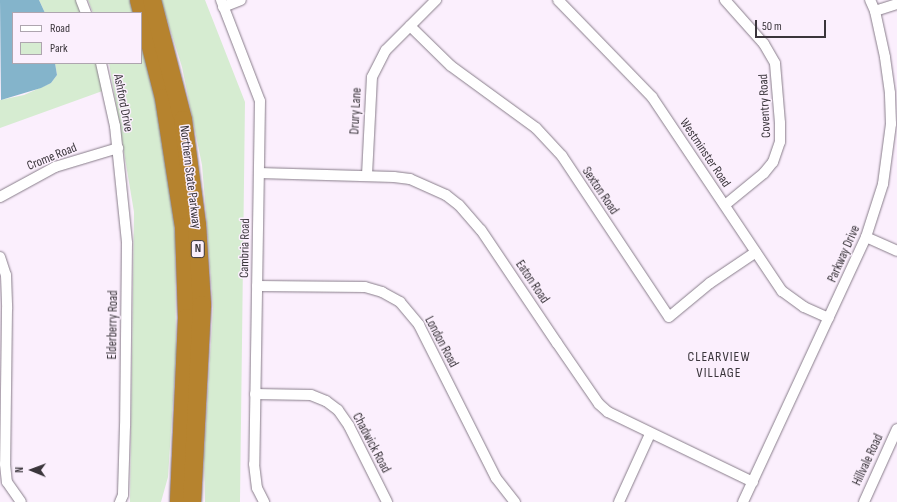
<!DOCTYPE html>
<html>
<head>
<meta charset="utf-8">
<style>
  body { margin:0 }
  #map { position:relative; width:897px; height:502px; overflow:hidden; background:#fbeffd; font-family:"Sofia Sans Condensed",sans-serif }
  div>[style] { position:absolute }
  .green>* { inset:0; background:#d6ecd1 }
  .water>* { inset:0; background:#84b4cb }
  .roads { filter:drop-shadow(0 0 1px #887d8a) drop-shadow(0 0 1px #887d8a) }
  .street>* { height:10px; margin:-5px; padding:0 5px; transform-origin:5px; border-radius:5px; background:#fff }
  .highway>* { height:18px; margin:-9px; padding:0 9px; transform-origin:9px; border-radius:9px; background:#b6832e }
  span { translate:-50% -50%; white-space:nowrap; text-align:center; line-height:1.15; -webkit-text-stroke:3px #fbeffd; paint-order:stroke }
  .shield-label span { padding:1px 3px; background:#fbeffd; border:1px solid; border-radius:3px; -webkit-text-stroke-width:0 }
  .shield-label { font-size:12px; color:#3a353b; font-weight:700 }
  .street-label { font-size:13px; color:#3a353b }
  .neighbourhood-label { font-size:14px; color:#3a353b; letter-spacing:1px }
  .legend { position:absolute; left:12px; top:12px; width:130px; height:52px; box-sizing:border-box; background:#fbeffd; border:1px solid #aea5af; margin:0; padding:5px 7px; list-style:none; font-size:12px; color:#3a353b }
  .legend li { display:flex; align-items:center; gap:8px; height:20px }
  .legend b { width:20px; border:1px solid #aea5af }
  .north { position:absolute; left:12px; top:450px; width:40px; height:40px; -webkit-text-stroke:3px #fbeffd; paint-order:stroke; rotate:271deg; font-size:11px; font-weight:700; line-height:16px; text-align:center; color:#3a353b }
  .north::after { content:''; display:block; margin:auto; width:14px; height:18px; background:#3a353b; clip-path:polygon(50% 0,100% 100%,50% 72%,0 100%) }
  .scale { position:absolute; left:755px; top:20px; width:71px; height:18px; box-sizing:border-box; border:2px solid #3a353b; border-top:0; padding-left:5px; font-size:12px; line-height:14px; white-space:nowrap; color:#3a353b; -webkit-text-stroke:3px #fbeffd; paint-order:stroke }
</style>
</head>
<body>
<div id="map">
  <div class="green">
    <i style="clip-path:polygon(39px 0,81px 0,86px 13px,45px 13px)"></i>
    <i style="clip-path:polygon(88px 0,133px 0,137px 13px,93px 13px)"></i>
    <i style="clip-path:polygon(161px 0,205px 0,245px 102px,240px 502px,205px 502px,204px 458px,213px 308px,207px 225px,202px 165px,182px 67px)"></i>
    <i style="clip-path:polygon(141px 29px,157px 97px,170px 176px,175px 235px,176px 354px,168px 477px,161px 502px,130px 502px,134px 212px,109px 63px,141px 63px)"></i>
    <i style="clip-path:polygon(55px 63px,101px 63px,108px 89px,0 128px,0 100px,24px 95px,51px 83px,57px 75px)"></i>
  </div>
  <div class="water">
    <i style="clip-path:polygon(0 0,39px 0,45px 13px,13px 13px,13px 63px,55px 63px,57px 75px,51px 83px,41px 88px,1px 100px)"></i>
  </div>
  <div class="roads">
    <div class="street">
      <i style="left:81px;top:0;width:14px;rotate:69deg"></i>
      <i style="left:221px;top:0;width:108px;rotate:68.9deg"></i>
      <i style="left:260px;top:101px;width:363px;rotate:90.9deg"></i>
      <i style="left:254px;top:464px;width:24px;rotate:83deg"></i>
      <i style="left:257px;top:488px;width:16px;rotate:63deg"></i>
      <i style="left:558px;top:0;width:135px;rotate:45.9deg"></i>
      <i style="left:652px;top:97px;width:234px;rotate:56.2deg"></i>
      <i style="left:782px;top:291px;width:27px;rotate:36deg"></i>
      <i style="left:804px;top:307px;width:27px;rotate:24deg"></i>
      <i style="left:223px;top:7px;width:19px;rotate:-21deg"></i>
      <i style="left:875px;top:11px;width:23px;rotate:-18deg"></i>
      <i style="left:410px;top:26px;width:57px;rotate:44.3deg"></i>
      <i style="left:451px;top:66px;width:105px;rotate:36.1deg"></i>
      <i style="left:536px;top:128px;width:38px;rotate:47deg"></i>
      <i style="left:562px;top:156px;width:193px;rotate:56.4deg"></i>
      <i style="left:669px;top:317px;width:53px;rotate:-39.7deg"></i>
      <i style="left:710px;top:283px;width:55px;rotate:-34deg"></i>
      <i style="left:101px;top:63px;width:65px;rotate:77.5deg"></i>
      <i style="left:115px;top:126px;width:118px;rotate:84.1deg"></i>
      <i style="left:127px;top:243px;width:183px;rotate:90.6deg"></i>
      <i style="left:125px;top:426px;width:69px;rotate:91.7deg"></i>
      <i style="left:123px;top:495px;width:8px;rotate:113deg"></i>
      <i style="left:259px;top:173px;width:135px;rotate:1.7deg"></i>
      <i style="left:394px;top:177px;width:16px;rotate:7deg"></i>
      <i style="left:410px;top:179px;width:39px;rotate:24deg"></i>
      <i style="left:446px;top:195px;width:16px;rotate:38deg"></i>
      <i style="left:459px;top:205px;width:33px;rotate:49deg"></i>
      <i style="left:481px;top:230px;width:136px;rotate:56.1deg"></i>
      <i style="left:557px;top:343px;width:74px;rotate:55.5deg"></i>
      <i style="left:599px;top:404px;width:12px;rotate:42deg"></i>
      <i style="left:608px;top:412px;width:161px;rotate:25.8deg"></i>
      <i style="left:367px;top:175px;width:98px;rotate:-87.1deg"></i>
      <i style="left:372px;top:77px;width:30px;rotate:-63deg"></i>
      <i style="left:386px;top:50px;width:71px;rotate:-45deg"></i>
      <i style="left:0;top:197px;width:63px;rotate:-28.6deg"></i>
      <i style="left:55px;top:167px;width:66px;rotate:-16.8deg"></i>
      <i style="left:725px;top:205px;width:50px;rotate:-39.4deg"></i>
      <i style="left:764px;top:173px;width:14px;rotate:-51deg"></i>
      <i style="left:773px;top:162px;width:21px;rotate:-71deg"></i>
      <i style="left:780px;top:142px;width:19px;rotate:-90deg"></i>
      <i style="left:780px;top:123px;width:60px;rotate:-94.8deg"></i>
      <i style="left:775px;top:63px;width:22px;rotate:-120deg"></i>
      <i style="left:764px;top:44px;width:59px;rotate:-131.6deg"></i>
      <i style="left:866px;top:237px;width:34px;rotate:24deg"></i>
      <i style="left:0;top:257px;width:19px;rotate:72deg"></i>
      <i style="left:6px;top:275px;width:34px;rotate:88deg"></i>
      <i style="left:7px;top:309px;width:155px;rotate:90.7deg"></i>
      <i style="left:5px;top:464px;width:18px;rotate:84deg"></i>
      <i style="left:7px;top:482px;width:24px;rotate:55deg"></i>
      <i style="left:257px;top:286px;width:108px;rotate:0.5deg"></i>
      <i style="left:365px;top:287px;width:18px;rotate:16deg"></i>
      <i style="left:382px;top:292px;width:21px;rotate:29deg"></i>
      <i style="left:400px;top:302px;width:30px;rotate:50deg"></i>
      <i style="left:419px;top:325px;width:171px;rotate:63.3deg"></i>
      <i style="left:496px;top:478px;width:31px;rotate:52deg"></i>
      <i style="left:255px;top:394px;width:56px;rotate:1deg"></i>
      <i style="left:311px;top:395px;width:16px;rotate:22deg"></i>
      <i style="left:326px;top:401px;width:15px;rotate:37deg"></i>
      <i style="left:338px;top:410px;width:19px;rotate:55deg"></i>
      <i style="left:349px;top:426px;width:85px;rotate:63.4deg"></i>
      <i style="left:619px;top:502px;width:75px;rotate:-65.5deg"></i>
      <i style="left:743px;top:502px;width:292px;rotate:-65.1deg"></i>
      <i style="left:866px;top:237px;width:56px;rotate:-72.2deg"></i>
      <i style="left:883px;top:184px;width:61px;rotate:-82.4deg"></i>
      <i style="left:891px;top:124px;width:31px;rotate:-92deg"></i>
      <i style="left:890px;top:93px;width:36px;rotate:-98deg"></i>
      <i style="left:885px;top:57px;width:47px;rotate:-102.3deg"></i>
      <i style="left:875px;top:11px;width:12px;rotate:-114deg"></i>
      <i style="left:864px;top:502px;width:80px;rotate:-65.7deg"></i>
    </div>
    <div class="highway">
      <i style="left:139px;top:0;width:101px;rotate:75.7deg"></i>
      <i style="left:164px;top:98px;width:131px;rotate:81.2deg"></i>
      <i style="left:184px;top:227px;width:91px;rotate:88.1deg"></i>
      <i style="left:187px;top:318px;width:184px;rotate:92.5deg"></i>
      <i style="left:152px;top:0;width:124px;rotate:75.5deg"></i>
      <i style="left:183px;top:120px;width:106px;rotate:82.4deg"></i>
      <i style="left:197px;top:225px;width:80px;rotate:86.4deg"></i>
      <i style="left:202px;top:305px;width:197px;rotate:92.9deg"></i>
    </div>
  </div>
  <div class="shield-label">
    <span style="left:198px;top:249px">N</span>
  </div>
  <div class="street-label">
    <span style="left:123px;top:103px;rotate:79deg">Ashford Drive</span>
    <span style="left:765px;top:106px;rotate:-93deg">Coventry Road</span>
    <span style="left:356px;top:111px;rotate:-87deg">Drury Lane</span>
    <span style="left:705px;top:153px;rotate:56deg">Westminster Road</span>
    <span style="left:52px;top:157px;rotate:-22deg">Crome Road</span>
    <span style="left:190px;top:177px;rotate:83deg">Northern State Parkway</span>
    <span style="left:600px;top:191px;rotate:56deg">Sexton Road</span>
    <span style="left:245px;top:248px;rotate:-89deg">Cambria Road</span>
    <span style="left:844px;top:254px;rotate:-66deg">Parkway Drive</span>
    <span style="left:532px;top:282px;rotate:56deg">Eaton Road</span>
    <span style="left:113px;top:325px;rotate:-89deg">Elderberry Road</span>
    <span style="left:441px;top:342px;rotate:62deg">London Road</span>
    <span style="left:371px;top:443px;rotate:62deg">Chadwick Road</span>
    <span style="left:868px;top:460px;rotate:-65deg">Hillvale Road</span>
  </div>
  <div class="neighbourhood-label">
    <span style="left:719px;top:365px">CLEARVIEW<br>VILLAGE</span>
  </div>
  <ul class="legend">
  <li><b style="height:5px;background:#fff"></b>Road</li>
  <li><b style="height:11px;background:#d6ecd1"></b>Park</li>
  </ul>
  <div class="north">N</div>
  <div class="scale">50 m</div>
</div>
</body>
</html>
